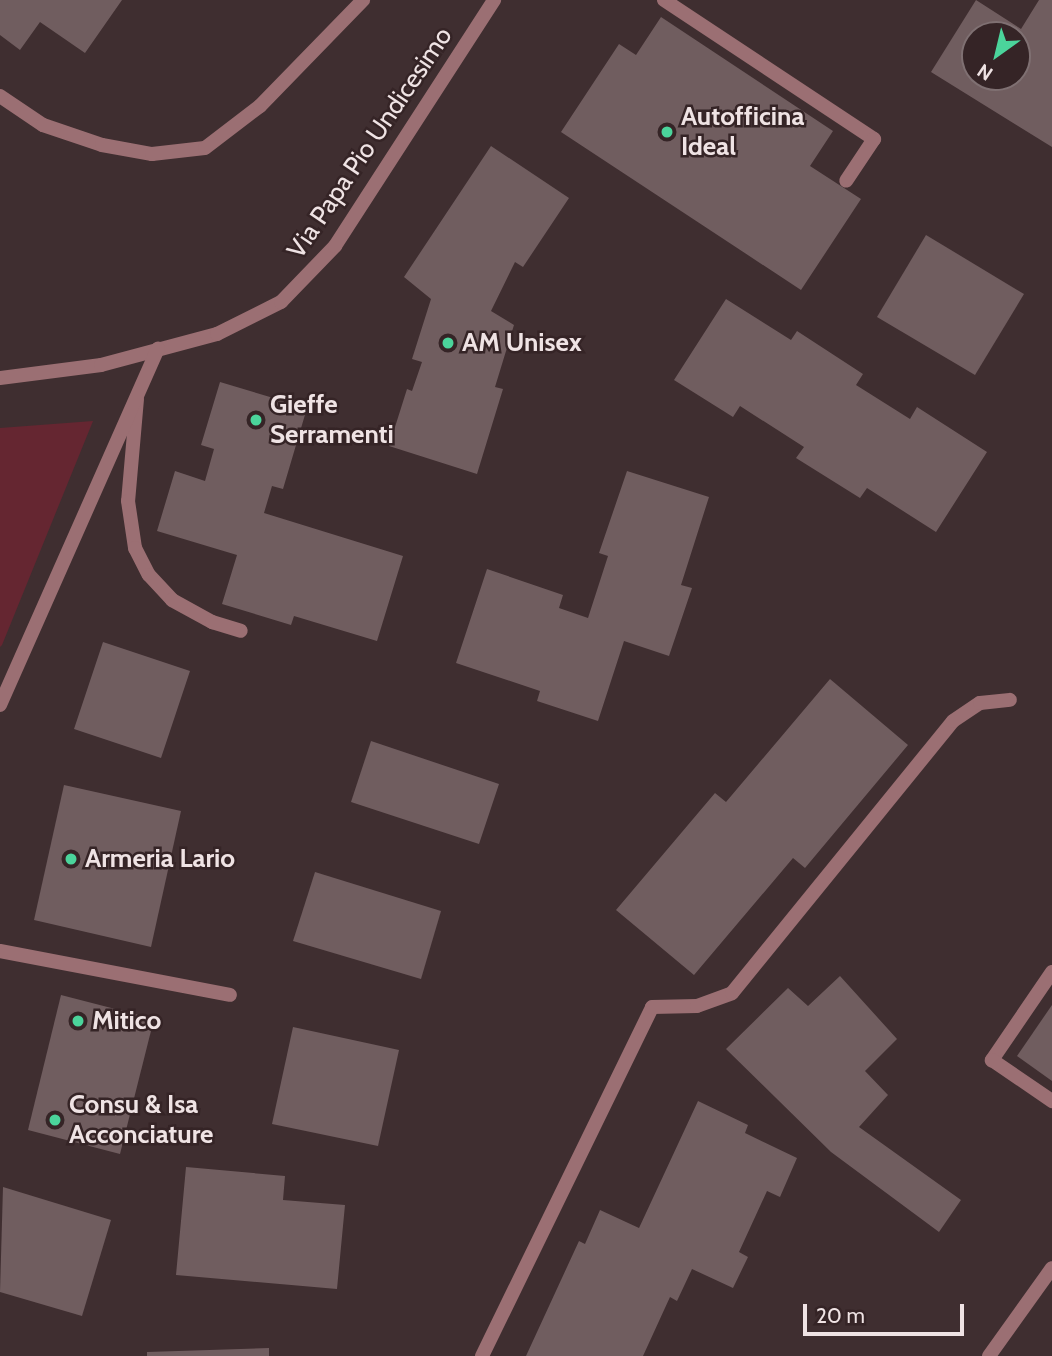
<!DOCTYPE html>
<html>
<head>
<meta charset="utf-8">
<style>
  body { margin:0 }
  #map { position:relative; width:1052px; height:1356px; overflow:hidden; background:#3f2e30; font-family:Cabin,sans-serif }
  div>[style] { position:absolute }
  .green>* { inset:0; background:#652631 }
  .building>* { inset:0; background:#705d5f }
  .service>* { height:14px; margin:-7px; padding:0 7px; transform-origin:7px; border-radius:7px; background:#9b6f73 }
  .minor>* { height:14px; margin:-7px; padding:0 7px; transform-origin:7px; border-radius:7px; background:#9b6f73 }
  .dots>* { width:19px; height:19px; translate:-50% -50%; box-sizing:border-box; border:4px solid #352426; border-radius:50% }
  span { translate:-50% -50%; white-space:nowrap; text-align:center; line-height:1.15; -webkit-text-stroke:5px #352426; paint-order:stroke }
  .poi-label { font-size:26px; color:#efe3e4; font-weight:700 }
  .left { translate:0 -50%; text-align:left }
  .street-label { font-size:26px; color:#efe3e4 }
  .north { position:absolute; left:961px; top:21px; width:70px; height:70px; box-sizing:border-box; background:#352426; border:2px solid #7f7072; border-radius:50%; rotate:214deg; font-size:19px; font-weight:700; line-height:28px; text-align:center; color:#efe3e4 }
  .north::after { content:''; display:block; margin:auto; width:24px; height:32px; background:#4bd49b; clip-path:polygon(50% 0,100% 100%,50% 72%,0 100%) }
  .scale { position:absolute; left:803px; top:1304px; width:161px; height:32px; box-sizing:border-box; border:4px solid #efe3e4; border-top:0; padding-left:9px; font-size:21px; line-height:24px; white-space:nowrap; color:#efe3e4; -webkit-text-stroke:5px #352426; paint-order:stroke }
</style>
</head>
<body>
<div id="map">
  <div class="green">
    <i style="clip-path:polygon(93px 421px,2px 645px,0 647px,0 428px)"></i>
  </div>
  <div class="building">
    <i style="clip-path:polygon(0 0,122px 0,85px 53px,40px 22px,20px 50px,0 35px)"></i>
    <i style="clip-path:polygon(evenodd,976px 0,1021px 29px,1039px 0,1052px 0,1052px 147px,931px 72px,976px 0,975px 35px,1017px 35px,1017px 77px,975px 77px,975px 35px)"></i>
    <i style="clip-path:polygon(661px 17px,833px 131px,810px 166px,861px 199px,801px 290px,561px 132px,619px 44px,636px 55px)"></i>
    <i style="clip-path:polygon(491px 146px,569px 198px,523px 267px,515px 262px,491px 311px,514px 325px,495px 387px,503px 389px,477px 474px,389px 446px,407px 389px,412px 391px,422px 362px,412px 359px,431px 299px,404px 277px)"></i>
    <i style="clip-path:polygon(926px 235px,1024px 294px,975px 375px,877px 317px)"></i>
    <i style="clip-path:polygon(726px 299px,791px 340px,797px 331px,863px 374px,856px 385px,910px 419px,917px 407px,987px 452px,936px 532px,867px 488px,860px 498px,796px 458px,804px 447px,740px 406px,733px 417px,674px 380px)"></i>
    <i style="clip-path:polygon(220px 382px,307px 408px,283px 489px,272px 486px,264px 513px,403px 556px,377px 641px,294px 616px,291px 625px,222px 604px,237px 555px,157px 531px,175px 471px,205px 481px,214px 449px,201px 445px)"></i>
    <i style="clip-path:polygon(627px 471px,709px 497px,681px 585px,692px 588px,669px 656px,624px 641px,598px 721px,537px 701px,540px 691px,456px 663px,487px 569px,563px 595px,559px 608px,588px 618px,608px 556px,599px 553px)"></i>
    <i style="clip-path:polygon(103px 642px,190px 671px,161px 758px,74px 729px)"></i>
    <i style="clip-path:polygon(830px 679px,908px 745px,805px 868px,793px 858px,694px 975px,616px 910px,715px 793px,726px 802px)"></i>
    <i style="clip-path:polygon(371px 741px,499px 784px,479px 844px,351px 802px)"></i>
    <i style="clip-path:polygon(64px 785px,181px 811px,151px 947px,34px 920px)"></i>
    <i style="clip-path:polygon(315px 872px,441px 911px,421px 979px,293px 941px)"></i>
    <i style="clip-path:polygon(840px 976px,897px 1039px,865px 1071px,888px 1095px,859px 1127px,961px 1200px,939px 1232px,831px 1152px,726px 1049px,788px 988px,808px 1006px)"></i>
    <i style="clip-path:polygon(61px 995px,154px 1019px,120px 1154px,28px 1130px)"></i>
    <i style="clip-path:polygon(1052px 1005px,1052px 1081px,1017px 1056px)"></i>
    <i style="clip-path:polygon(293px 1027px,399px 1050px,378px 1146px,272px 1124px)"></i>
    <i style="clip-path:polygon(698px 1101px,748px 1125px,745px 1133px,797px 1158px,780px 1197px,767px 1191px,739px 1252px,748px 1257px,733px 1288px,692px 1269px,677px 1301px,670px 1297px,643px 1356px,526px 1356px,579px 1241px,585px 1244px,600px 1210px,639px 1228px)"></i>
    <i style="clip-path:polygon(186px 1167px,285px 1176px,283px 1200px,345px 1205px,337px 1289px,176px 1275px)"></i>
    <i style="clip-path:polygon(3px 1187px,111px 1220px,82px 1316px,0 1292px)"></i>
    <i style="clip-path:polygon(269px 1348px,269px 1356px,147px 1356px,147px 1352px)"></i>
  </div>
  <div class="service">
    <i style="left:664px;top:0;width:252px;rotate:33.5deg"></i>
    <i style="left:874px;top:139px;width:50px;rotate:123.7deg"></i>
    <i style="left:137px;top:399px;width:102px;rotate:95deg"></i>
    <i style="left:128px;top:501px;width:48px;rotate:81.5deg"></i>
    <i style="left:135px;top:548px;width:30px;rotate:63deg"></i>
    <i style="left:149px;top:575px;width:34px;rotate:47deg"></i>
    <i style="left:172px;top:600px;width:46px;rotate:28.8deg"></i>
    <i style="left:212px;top:622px;width:30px;rotate:17deg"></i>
    <i style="left:0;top:951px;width:234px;rotate:10.8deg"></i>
    <i style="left:1052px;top:972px;width:107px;rotate:124.3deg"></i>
    <i style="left:992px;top:1060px;width:73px;rotate:34.3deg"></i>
  </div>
  <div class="minor">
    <i style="left:0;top:96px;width:52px;rotate:34deg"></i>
    <i style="left:43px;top:125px;width:62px;rotate:18.7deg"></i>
    <i style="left:102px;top:145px;width:51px;rotate:10.2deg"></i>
    <i style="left:152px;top:154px;width:53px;rotate:-6.5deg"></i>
    <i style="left:205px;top:148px;width:69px;rotate:-37.4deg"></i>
    <i style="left:260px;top:106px;width:148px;rotate:-45.8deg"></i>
    <i style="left:0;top:378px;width:102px;rotate:-7.3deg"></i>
    <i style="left:101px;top:365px;width:120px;rotate:-15deg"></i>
    <i style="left:217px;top:334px;width:72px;rotate:-26.6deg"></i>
    <i style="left:281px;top:302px;width:78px;rotate:-46deg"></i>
    <i style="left:335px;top:246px;width:293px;rotate:-57.1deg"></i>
    <i style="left:0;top:705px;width:390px;rotate:-66.1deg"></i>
    <i style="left:482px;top:1356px;width:388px;rotate:-64deg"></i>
    <i style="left:652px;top:1007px;width:45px;rotate:-1.3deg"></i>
    <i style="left:697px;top:1006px;width:37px;rotate:-20deg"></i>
    <i style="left:732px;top:993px;width:350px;rotate:-50.9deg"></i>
    <i style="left:953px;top:721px;width:32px;rotate:-34deg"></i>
    <i style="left:980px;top:703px;width:30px;rotate:-6deg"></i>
    <i style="left:989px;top:1356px;width:108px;rotate:-54.4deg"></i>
  </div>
  <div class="dots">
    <i style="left:667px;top:132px;background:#4bd49b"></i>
    <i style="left:448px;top:343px;background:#4bd49b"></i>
    <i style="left:256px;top:420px;background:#4bd49b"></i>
    <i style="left:71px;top:859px;background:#4bd49b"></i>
    <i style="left:78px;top:1021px;background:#4bd49b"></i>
    <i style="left:55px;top:1120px;background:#4bd49b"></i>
  </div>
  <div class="poi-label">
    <span class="left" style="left:681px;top:132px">Autofficina<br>Ideal</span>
    <span class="left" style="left:462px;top:343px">AM Unisex</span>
    <span class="left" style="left:270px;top:420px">Gieffe<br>Serramenti</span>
    <span class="left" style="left:85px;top:859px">Armeria Lario</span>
    <span class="left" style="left:92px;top:1021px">Mitico</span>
    <span class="left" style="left:69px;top:1120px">Consu &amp; Isa<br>Acconciature</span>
  </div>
  <div class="street-label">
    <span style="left:370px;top:143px;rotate:-56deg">Via Papa Pio Undicesimo</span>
  </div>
  <div class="north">N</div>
  <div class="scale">20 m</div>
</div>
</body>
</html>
